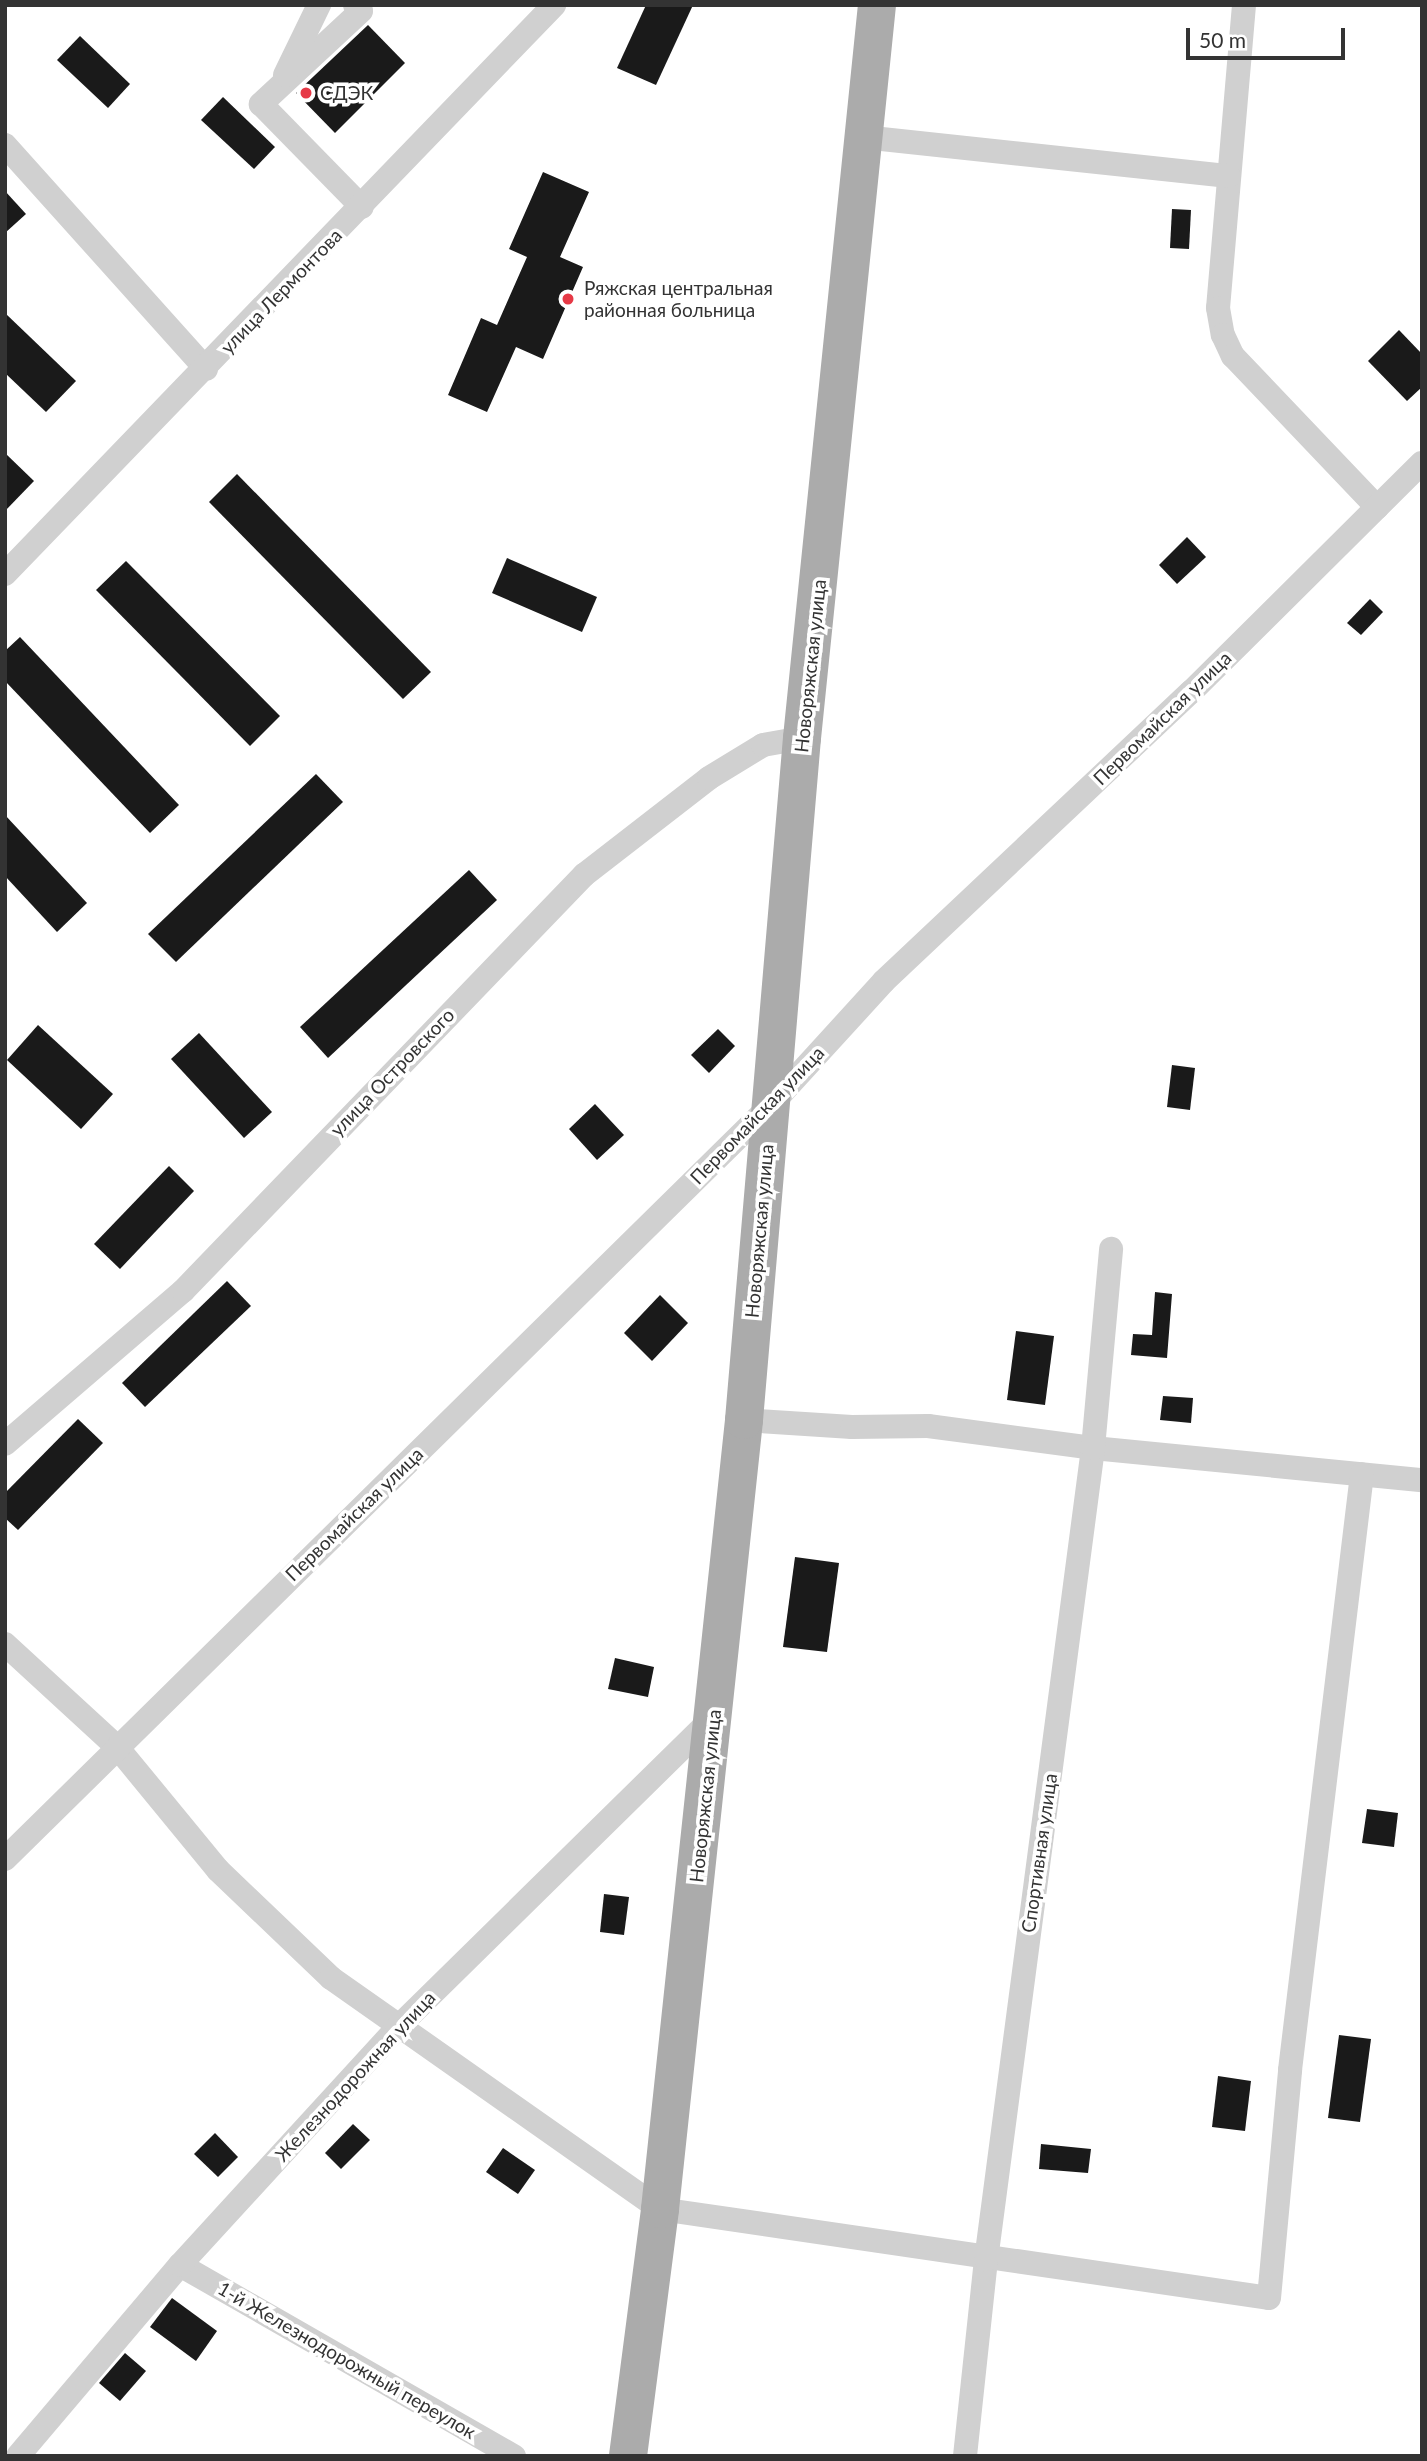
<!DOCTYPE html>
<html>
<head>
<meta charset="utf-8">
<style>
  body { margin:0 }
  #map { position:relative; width:1427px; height:2461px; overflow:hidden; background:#fff; font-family:Lato,sans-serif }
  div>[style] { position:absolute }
  .building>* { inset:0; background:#1a1a1a }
  .street>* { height:24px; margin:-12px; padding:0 12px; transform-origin:12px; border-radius:12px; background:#d0d0d0 }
  .primary>* { height:38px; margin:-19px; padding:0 19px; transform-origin:19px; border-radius:19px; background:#ababab }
  .dots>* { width:19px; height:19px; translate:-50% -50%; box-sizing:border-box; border:4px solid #fff; border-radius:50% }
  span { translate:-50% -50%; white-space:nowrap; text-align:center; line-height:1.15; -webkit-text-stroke:7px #fff; paint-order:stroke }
  .poi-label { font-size:19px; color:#333 }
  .left { translate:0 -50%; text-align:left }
  .street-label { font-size:19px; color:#333 }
  .frame { position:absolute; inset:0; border:7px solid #333; pointer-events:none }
  .scale { position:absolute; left:1186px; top:28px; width:159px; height:32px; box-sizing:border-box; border:4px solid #333; border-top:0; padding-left:9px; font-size:21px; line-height:24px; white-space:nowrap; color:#333; -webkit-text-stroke:5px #fff; paint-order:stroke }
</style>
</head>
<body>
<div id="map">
  <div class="building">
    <i style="clip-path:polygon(646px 5px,693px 5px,656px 85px,617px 68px)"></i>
    <i style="clip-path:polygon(368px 25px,405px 63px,335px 133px,296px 93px)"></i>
    <i style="clip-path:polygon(80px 36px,130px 84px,108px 108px,57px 60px)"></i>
    <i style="clip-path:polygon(223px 97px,275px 147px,254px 169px,201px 120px)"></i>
    <i style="clip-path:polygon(543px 172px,589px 192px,560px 257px,583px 267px,543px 359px,516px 347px,487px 412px,448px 395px,481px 318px,497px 325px,527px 257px,509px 249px)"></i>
    <i style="clip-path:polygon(5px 191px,26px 214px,5px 233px)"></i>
    <i style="clip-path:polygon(1172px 209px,1191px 210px,1189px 249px,1170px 248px)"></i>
    <i style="clip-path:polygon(5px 313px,76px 381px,46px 412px,5px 373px)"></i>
    <i style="clip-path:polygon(1399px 330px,1422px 354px,1422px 387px,1407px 401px,1368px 361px)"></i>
    <i style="clip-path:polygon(5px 453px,34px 481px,5px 511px)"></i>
    <i style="clip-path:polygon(237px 474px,431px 672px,403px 699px,209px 502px)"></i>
    <i style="clip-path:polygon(1187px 537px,1206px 557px,1177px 584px,1159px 565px)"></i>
    <i style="clip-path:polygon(507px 558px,597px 597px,582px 632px,492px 593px)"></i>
    <i style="clip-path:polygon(126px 561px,280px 716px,250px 746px,96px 590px)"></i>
    <i style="clip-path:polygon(1370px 599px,1383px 612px,1361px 635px,1347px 623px)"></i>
    <i style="clip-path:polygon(20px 637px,179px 805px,150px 833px,5px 681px,5px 651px)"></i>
    <i style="clip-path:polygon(316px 774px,343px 802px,176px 962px,148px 934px)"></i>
    <i style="clip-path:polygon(5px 815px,87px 903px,57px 932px,5px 876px)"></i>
    <i style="clip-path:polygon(469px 870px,497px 900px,328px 1058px,300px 1027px)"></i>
    <i style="clip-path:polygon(38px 1025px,113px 1094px,81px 1129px,7px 1060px)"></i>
    <i style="clip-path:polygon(718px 1029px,735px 1046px,709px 1073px,691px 1055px)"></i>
    <i style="clip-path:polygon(199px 1033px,272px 1112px,244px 1138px,171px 1059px)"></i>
    <i style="clip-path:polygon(1172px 1065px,1195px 1068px,1190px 1110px,1167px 1107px)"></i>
    <i style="clip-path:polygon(595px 1104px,624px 1135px,597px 1160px,569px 1129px)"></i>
    <i style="clip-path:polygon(169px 1166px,194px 1191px,120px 1269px,94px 1244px)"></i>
    <i style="clip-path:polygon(227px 1281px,251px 1306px,145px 1407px,122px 1383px)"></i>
    <i style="clip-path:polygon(1155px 1292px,1172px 1294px,1167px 1358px,1131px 1355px,1133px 1334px,1152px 1335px)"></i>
    <i style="clip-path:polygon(660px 1295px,688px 1323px,652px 1361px,624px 1333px)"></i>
    <i style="clip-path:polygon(1016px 1331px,1054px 1336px,1045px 1405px,1007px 1400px)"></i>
    <i style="clip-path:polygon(1163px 1396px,1193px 1398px,1191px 1423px,1160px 1420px)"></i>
    <i style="clip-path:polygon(78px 1419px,103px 1443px,18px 1530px,5px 1518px,5px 1493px)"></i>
    <i style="clip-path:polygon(795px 1557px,839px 1563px,827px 1652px,783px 1647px)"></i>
    <i style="clip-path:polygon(615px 1658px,654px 1667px,648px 1697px,608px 1689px)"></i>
    <i style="clip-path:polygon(1367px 1809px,1398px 1813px,1394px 1847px,1362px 1843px)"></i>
    <i style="clip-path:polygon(604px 1894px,629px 1897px,624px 1935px,600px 1932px)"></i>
    <i style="clip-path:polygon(1339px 2035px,1371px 2039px,1360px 2122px,1328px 2118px)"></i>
    <i style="clip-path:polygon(1218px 2076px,1251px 2081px,1245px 2131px,1212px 2127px)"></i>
    <i style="clip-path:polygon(353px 2124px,370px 2140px,341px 2169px,325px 2153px)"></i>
    <i style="clip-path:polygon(215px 2133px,238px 2157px,218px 2177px,194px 2154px)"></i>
    <i style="clip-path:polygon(1041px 2144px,1091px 2149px,1088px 2173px,1039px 2169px)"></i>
    <i style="clip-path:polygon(503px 2148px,535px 2170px,518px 2194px,486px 2172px)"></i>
    <i style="clip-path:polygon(172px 2298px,217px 2331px,196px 2361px,150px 2327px)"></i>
    <i style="clip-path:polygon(125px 2353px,146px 2371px,120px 2401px,99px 2383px)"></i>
  </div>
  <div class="street">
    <i style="left:355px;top:5px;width:8px;rotate:45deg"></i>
    <i style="left:361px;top:11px;width:137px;rotate:137.1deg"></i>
    <i style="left:261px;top:104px;width:144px;rotate:45.6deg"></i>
    <i style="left:1244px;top:5px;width:304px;rotate:94.9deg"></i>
    <i style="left:1218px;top:308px;width:27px;rotate:80deg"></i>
    <i style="left:1223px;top:335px;width:23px;rotate:65deg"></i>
    <i style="left:1233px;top:356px;width:209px;rotate:46.4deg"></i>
    <i style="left:285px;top:75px;width:78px;rotate:-64.1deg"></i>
    <i style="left:863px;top:137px;width:368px;rotate:6.1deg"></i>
    <i style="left:5px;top:145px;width:301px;rotate:48.1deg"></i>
    <i style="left:5px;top:574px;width:791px;rotate:-46.02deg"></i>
    <i style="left:744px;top:1420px;width:108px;rotate:3.7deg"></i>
    <i style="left:852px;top:1427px;width:76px;rotate:-0.8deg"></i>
    <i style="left:928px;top:1426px;width:166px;rotate:7.6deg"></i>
    <i style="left:1093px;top:1448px;width:331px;rotate:5.6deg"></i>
    <i style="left:5px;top:1444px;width:235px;rotate:-40.7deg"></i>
    <i style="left:183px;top:1291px;width:578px;rotate:-46.05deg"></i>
    <i style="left:584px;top:875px;width:158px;rotate:-37.8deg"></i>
    <i style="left:709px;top:778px;width:63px;rotate:-31.4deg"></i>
    <i style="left:763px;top:745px;width:40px;rotate:-10deg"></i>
    <i style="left:5px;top:1644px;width:152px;rotate:42.6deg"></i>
    <i style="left:117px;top:1747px;width:159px;rotate:50.6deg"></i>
    <i style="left:218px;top:1870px;width:156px;rotate:43.7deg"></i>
    <i style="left:331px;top:1978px;width:402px;rotate:35.1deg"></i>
    <i style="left:660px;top:2209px;width:615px;rotate:8.31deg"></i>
    <i style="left:1269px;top:2298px;width:229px;rotate:-84.7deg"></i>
    <i style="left:1290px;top:2070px;width:600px;rotate:-83.11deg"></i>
    <i style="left:5px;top:1859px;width:1073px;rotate:-44.55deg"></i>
    <i style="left:770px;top:1106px;width:169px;rotate:-47.6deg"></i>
    <i style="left:884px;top:981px;width:422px;rotate:-43.3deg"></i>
    <i style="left:1191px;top:692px;width:325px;rotate:-44.8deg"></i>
    <i style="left:180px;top:2265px;width:385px;rotate:29.8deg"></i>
    <i style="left:18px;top:2456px;width:250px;rotate:-49.7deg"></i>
    <i style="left:180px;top:2265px;width:321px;rotate:-47.5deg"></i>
    <i style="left:397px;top:2028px;width:443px;rotate:-44.5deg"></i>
    <i style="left:965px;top:2456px;width:197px;rotate:-83.9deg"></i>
    <i style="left:986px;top:2260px;width:819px;rotate:-82.49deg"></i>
    <i style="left:1093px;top:1448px;width:200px;rotate:-84.8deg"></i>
  </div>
  <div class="primary">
    <i style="left:628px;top:2456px;width:249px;rotate:-82.6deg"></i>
    <i style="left:660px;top:2209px;width:793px;rotate:-83.92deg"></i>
    <i style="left:744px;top:1420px;width:684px;rotate:-85.14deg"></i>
    <i style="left:802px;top:738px;width:737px;rotate:-84.16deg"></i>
  </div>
  <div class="dots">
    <i style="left:306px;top:93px;background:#e63946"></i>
    <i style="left:568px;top:299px;background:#e63946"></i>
  </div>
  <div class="poi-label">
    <span class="left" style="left:320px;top:93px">СДЭК</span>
    <span class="left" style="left:584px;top:299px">Ряжская центральная<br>районная больница</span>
  </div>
  <div class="street-label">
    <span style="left:281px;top:291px;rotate:-46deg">улица Лермонтова</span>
    <span style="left:810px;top:666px;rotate:-84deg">Новоряжская улица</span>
    <span style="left:1162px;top:718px;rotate:-44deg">Первомайская улица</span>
    <span style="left:392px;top:1072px;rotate:-46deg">улица Островского</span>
    <span style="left:757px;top:1115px;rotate:-46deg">Первомайская улица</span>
    <span style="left:759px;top:1231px;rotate:-85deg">Новоряжская улица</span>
    <span style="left:354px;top:1514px;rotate:-44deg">Первомайская улица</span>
    <span style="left:705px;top:1796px;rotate:-84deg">Новоряжская улица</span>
    <span style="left:1039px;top:1853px;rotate:-82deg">Спортивная улица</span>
    <span style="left:355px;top:2076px;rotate:-47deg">Железнодорожная улица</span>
    <span style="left:347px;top:2360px;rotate:30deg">1-й Железнодорожный переулок</span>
  </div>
  <div class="frame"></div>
  <div class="scale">50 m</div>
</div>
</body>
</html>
